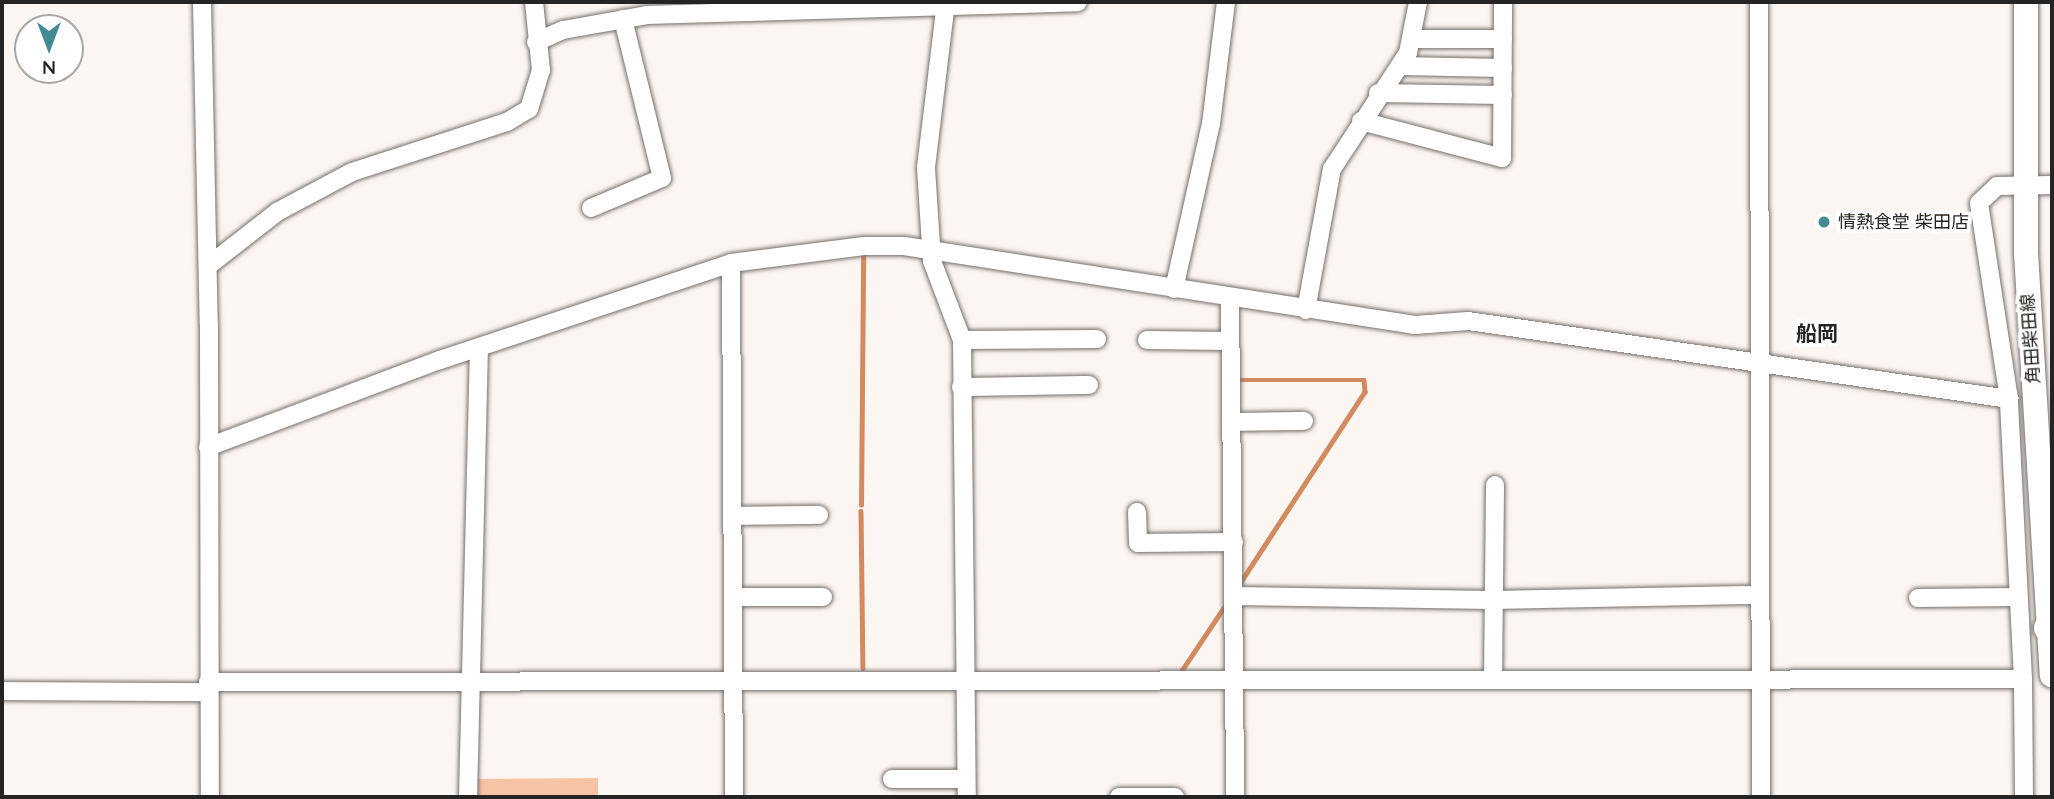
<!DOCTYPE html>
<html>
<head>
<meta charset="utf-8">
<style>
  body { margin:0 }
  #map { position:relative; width:2054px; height:799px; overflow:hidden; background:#fcf6f2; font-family:Quicksand,"Noto Sans JP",sans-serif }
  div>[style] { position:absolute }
  .green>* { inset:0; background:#f7c3a5 }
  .stream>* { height:4.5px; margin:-2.25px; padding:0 2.25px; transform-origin:2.25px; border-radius:2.25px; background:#d38a5e }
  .roads { filter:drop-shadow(0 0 2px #746f6c) drop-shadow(0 0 2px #746f6c) }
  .street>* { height:18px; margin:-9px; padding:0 9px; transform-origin:9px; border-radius:9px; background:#fff }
  .secondary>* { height:24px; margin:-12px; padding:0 12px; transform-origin:12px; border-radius:12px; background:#fff }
  .primary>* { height:28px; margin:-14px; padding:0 14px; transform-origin:14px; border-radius:14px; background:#fff }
  .dots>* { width:19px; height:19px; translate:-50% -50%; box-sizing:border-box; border:4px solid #fff; border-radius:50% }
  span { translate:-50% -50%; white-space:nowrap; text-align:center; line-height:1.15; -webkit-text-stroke:7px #fff; paint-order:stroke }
  .poi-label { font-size:18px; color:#262422 }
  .left { translate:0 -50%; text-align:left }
  .street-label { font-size:18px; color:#262422 }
  .quarter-label { font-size:21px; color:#262422; font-weight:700 }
  .frame { position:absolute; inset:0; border:4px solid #262422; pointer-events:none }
  .north { position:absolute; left:14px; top:14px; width:70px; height:70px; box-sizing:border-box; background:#fff; border:2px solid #a8a7a7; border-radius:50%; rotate:180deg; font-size:19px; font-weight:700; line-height:28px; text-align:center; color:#262422 }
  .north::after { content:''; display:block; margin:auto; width:24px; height:32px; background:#438a93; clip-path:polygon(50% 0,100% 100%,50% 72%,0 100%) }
</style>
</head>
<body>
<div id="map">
  <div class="green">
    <i style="clip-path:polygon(598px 778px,598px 797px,478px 797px,478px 779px)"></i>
  </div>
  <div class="stream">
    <i style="left:1238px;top:380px;width:126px"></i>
    <i style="left:1364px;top:380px;width:12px;rotate:85deg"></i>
    <i style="left:1365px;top:392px;width:229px;rotate:123.1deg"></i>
    <i style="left:861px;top:505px;width:253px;rotate:-89.5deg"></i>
    <i style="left:861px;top:511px;width:157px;rotate:89.3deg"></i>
    <i style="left:1178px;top:676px;width:87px;rotate:-56.3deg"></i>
  </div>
  <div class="roads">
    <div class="street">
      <i style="left:202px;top:2px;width:322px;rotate:88.8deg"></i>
      <i style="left:209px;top:324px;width:473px;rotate:89.9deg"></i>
      <i style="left:946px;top:2px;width:167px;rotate:96.9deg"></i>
      <i style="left:926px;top:168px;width:93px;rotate:86.3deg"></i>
      <i style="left:932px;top:261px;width:85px;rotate:69.2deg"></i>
      <i style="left:962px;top:340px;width:457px;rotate:89.4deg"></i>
      <i style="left:1759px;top:2px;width:795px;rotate:89.86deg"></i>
      <i style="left:1411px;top:39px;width:92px"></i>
      <i style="left:536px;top:42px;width:30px;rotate:-24deg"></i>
      <i style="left:563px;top:30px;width:85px;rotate:-10.1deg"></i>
      <i style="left:647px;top:15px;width:431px;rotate:-1.7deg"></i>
      <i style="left:1400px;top:66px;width:103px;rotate:1.1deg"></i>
      <i style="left:1378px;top:93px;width:125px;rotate:0.9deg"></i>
      <i style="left:1361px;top:121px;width:146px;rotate:14.7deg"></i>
      <i style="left:1502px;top:158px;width:156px;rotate:-89.6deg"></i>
      <i style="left:591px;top:208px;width:77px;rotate:-22.9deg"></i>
      <i style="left:662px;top:178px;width:164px;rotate:-103.8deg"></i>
      <i style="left:731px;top:263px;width:534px;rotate:89.68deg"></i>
      <i style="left:208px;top:266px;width:88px;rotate:-38deg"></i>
      <i style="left:277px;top:212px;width:85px;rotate:-28.1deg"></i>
      <i style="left:352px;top:172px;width:163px;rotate:-17.9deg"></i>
      <i style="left:507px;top:122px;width:26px;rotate:-31deg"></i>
      <i style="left:529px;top:109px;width:41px;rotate:-72.9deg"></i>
      <i style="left:541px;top:70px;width:68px;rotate:-95.9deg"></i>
      <i style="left:1174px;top:289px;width:169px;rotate:-77.4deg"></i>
      <i style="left:1211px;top:124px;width:123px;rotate:-83deg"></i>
      <i style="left:1230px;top:298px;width:499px;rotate:89.4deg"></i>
      <i style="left:1306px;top:310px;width:143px;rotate:-79.6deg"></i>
      <i style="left:1332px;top:169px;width:139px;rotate:-56.8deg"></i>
      <i style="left:1408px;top:53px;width:52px;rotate:-78.9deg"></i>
      <i style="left:962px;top:340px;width:135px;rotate:-0.4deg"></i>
      <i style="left:1147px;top:340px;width:82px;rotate:0.7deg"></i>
      <i style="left:961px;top:387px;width:128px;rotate:-0.9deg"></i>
      <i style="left:1231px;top:422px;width:73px;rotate:-0.8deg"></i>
      <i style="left:208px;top:447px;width:248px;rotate:-20.6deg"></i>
      <i style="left:440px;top:360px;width:307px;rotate:-18.4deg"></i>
      <i style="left:731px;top:263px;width:134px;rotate:-7.3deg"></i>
      <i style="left:864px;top:246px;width:40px"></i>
      <i style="left:904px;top:246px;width:517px;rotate:8.79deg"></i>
      <i style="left:1415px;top:325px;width:53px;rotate:-4.3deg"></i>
      <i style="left:1468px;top:321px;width:547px;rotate:8.2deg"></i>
      <i style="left:1137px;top:512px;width:31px;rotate:88deg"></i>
      <i style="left:1138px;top:543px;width:96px;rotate:-0.6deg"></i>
      <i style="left:732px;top:516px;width:87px;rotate:-0.7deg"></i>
      <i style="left:1235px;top:596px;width:257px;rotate:0.9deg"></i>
      <i style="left:1492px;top:600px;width:267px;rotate:-1.1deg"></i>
      <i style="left:733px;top:597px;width:90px"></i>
      <i style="left:1918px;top:598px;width:100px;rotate:-0.6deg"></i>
      <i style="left:1493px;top:679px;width:194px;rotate:-89.4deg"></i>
      <i style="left:208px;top:682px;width:1815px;rotate:-0.09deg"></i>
      <i style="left:2px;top:691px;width:206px;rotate:0.3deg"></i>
      <i style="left:892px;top:779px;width:73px"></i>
      <i style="left:468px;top:797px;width:447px;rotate:-88.6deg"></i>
      <i style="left:1119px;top:797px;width:56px"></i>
      <i style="left:2024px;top:797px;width:118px;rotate:-90.5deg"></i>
      <i style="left:2023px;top:679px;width:280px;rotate:-92.9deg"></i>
      <i style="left:2009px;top:399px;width:198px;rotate:-98.7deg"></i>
      <i style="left:1979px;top:203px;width:25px;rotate:-43deg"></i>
      <i style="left:1997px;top:186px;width:55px;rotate:-1deg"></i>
    </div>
    <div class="secondary">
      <i style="left:2026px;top:2px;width:251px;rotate:90deg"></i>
      <i style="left:2026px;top:253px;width:423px;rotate:86.5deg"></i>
    </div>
    <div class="primary">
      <i style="left:2048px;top:628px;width:4px"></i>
    </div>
  </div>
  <div class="dots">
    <i style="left:1824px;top:222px;background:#438a93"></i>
  </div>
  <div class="poi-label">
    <span class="left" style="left:1838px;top:222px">情熱食堂 柴田店</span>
  </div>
  <div class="street-label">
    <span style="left:2031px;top:339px;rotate:-94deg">角田柴田線</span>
  </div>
  <div class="quarter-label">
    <span style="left:1817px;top:333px">船岡</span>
  </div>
  <div class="frame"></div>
  <div class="north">N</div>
</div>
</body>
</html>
